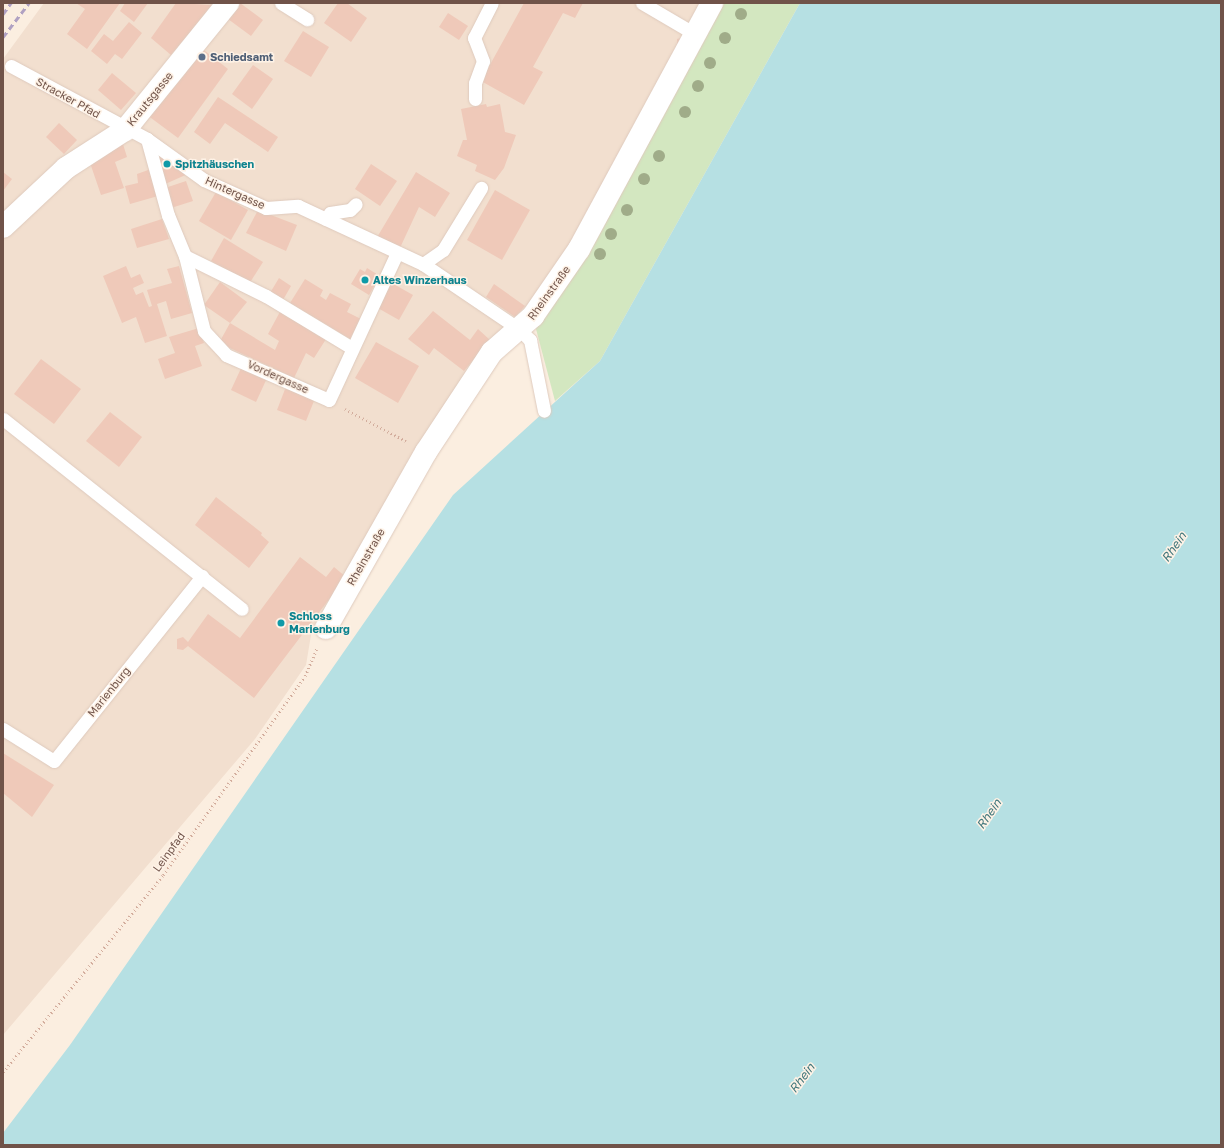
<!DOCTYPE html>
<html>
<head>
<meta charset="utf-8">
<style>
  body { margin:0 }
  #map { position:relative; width:1224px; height:1148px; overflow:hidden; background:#fbeee0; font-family:"Golos Text",sans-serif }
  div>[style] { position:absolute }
  .residential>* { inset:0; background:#f2dfcf }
  .green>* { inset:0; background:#d3e7c0 }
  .water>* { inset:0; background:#b6e0e3 }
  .building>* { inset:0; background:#efc9b9 }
  .path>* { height:2.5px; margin-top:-1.25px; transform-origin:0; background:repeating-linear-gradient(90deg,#d3ad9d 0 1px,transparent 0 4px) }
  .roads { filter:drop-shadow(0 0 1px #decabd) drop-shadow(0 0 1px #decabd) }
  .lane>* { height:13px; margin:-6.5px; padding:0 6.5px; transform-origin:6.5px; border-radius:6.5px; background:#fff }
  .street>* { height:22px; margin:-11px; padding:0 11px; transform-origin:11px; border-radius:11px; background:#fff }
  .rail>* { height:3px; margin-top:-1.5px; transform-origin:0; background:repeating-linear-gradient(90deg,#b0a1c2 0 6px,transparent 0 10px) }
  .trees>* { width:12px; height:12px; margin:-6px; border-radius:50%; background:#a0ac89 }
  .dots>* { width:11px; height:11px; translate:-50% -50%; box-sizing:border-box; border:2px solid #fef2e6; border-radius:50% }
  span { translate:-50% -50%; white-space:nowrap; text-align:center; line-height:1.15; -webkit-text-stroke:3px #fef2e6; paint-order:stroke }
  .service-label { font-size:11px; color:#4e5e75; font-weight:700 }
  .left { translate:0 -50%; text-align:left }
  .street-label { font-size:11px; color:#705349 }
  .culture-label { font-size:11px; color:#0d838f; font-weight:700 }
  .water-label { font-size:12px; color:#41777c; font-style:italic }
  .frame { position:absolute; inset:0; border:4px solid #705349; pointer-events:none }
</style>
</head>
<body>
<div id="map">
  <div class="residential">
    <i style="clip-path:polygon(44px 3px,721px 3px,536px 329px,502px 332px,461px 382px,311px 635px,306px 665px,255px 739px,3px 1035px,3px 59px)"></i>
  </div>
  <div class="green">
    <i style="clip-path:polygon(721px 3px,800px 3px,600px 361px,555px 401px,536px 329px)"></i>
  </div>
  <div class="water">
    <i style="clip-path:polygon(800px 3px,1221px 3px,1221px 1145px,3px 1145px,3px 1133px,70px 1045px,453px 495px,600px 361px)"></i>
  </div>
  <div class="building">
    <i style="clip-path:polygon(76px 3px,120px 3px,87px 49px,67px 34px,85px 9px)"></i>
    <i style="clip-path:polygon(125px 3px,148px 3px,134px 22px,120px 11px)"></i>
    <i style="clip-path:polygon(176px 3px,213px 5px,171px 55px,151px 38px)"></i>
    <i style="clip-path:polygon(240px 3px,263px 20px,251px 36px,228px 19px)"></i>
    <i style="clip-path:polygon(338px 3px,347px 3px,367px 18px,351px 42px,324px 23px)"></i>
    <i style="clip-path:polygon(524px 3px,583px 3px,575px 18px,563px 13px,533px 67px,543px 72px,524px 105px,481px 81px)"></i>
    <i style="clip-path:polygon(448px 13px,468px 26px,459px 40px,439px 27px)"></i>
    <i style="clip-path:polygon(129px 22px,142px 33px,122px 59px,115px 54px,107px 64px,91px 51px,104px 34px,113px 41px)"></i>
    <i style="clip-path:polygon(303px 31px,329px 47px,311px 77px,284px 61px)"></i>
    <i style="clip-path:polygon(681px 38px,677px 45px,677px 39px)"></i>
    <i style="clip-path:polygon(200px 47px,228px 69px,178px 138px,147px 115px)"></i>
    <i style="clip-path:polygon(253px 65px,273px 79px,252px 109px,232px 94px)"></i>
    <i style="clip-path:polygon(112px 73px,136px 93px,121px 110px,98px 90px)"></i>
    <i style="clip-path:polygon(218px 97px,278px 137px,268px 152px,225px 123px,210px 144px,194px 132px)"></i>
    <i style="clip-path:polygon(486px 104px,487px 107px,500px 104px,505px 132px,516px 135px,504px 168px,495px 180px,475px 171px,477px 165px,457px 156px,463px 140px,467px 140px,461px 109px)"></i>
    <i style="clip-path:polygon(59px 123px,77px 140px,64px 154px,46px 137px)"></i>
    <i style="clip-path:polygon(122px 141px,127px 157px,115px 162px,124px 188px,101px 195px,88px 157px)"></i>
    <i style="clip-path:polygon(161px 152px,190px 173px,163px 185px,155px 155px)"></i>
    <i style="clip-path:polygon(371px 164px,397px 181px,380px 206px,355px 189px)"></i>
    <i style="clip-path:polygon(151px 169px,158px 196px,130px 204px,125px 186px,138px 183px,137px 174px)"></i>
    <i style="clip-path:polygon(3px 172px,12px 179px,3px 191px)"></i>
    <i style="clip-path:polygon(416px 172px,450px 193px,435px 217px,419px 207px,399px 250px,376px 239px)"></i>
    <i style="clip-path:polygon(186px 181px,193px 201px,171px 208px,165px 188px)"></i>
    <i style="clip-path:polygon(495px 190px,530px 210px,502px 260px,467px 240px)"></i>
    <i style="clip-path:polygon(216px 192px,248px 210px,231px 240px,199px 221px)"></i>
    <i style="clip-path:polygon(258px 210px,297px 225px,286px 251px,246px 233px)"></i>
    <i style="clip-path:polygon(162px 219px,169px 239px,137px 248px,131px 229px)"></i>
    <i style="clip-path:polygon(224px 238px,263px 262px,249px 284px,211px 261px)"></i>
    <i style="clip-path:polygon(126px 266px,131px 278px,140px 274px,144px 283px,133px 288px,136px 295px,143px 292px,149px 307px,152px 306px,147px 290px,172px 283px,167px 269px,179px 266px,192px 313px,171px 319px,166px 301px,157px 304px,167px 336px,145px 343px,136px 317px,122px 323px,103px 276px)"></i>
    <i style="clip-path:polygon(367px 268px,380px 276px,369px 295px,351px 284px,360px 269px,365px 272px)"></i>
    <i style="clip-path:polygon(279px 278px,291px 286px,283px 300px,270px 293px)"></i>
    <i style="clip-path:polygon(305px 279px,323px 290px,320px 296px,326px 300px,330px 293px,351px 304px,347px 312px,361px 319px,350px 339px,290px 303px)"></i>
    <i style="clip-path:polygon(220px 282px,247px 302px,230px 323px,204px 305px)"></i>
    <i style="clip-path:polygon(390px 282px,413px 295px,399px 320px,376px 307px)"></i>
    <i style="clip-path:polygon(494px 284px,525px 306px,515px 317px,486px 297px)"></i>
    <i style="clip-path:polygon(282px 308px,328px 336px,314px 358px,306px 353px,294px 378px,219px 343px,230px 323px,275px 350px,279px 341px,268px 334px)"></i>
    <i style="clip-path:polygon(433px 311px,470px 340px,478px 329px,490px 340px,464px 371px,434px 348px,429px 355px,408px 339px)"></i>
    <i style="clip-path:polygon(199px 328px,204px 343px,195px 346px,202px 366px,165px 379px,158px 359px,175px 353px,169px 337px)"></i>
    <i style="clip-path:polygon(376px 342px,419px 366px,398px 403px,355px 378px)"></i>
    <i style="clip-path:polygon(41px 359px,81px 389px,54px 424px,14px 394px)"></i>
    <i style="clip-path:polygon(243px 364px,268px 376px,256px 402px,231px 390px)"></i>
    <i style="clip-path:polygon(287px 384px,316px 396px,306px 421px,277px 410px)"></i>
    <i style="clip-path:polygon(110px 412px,142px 437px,119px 467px,86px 441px)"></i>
    <i style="clip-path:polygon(216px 497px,262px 533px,261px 535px,269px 542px,249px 568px,195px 525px)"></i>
    <i style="clip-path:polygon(300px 557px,326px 577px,334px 567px,346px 577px,254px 698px,188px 646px,183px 650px,177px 649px,177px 639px,183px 637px,188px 642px,208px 614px,240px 638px)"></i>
    <i style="clip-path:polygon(3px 753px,54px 785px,32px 817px,3px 793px)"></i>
  </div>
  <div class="path">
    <i style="left:345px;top:409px;width:69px;rotate:27.7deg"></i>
    <i style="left:3px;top:1072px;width:254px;rotate:-50.9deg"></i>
    <i style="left:163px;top:875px;width:244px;rotate:-54.5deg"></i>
    <i style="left:305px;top:676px;width:30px;rotate:-67deg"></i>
  </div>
  <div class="roads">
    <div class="lane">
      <i style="left:281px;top:3px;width:31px;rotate:32deg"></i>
      <i style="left:642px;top:3px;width:61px;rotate:30.3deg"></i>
      <i style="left:11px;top:66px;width:154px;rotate:28.2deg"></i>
      <i style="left:147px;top:139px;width:79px;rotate:74.6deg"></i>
      <i style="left:168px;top:215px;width:44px;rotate:67.5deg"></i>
      <i style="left:185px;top:256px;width:77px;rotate:75.8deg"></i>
      <i style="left:204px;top:331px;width:33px;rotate:47deg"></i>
      <i style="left:226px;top:355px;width:112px;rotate:23.6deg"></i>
      <i style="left:329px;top:400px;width:160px;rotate:-65.2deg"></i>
      <i style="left:475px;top:99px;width:16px;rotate:-90deg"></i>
      <i style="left:475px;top:83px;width:23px;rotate:-70deg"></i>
      <i style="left:483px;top:61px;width:25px;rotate:-111deg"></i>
      <i style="left:474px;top:38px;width:39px;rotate:-63deg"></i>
      <i style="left:147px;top:139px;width:70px;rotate:35.7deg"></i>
      <i style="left:204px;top:180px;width:68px;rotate:24.3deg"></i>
      <i style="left:266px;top:208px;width:32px;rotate:-4deg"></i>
      <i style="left:298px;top:206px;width:138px;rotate:24.9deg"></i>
      <i style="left:423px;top:264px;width:116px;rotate:34.1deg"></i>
      <i style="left:519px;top:329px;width:16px;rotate:45deg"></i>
      <i style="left:530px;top:340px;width:72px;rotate:78.8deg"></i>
      <i style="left:326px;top:219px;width:7px;rotate:-56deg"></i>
      <i style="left:330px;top:213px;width:20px;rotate:-9deg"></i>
      <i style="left:350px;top:210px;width:8px;rotate:-45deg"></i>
      <i style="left:185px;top:256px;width:90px;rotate:26.3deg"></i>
      <i style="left:266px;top:296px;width:100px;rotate:31.2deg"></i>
      <i style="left:423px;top:264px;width:24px;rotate:-35deg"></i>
      <i style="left:443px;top:250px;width:73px;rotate:-58.5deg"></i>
      <i style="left:3px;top:419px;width:305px;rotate:38.5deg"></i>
      <i style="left:3px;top:729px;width:60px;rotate:32.1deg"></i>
      <i style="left:54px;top:761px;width:237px;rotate:-51.3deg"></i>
    </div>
    <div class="street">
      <i style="left:3px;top:227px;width:86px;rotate:-43.1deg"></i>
      <i style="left:66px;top:168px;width:70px;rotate:-32.8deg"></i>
      <i style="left:125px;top:130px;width:164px;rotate:-51deg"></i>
      <i style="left:326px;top:628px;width:202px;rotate:-60.4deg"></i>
      <i style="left:426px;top:452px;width:120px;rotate:-56.6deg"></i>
      <i style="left:492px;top:352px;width:55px;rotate:-41.3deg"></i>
      <i style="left:533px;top:316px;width:81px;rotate:-55.5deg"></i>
      <i style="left:579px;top:249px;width:280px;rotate:-61.6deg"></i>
    </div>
  </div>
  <div class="rail">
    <i style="left:3px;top:14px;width:14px;rotate:-54deg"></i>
    <i style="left:3px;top:37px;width:43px;rotate:-52.6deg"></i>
  </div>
  <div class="trees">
    <i style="left:741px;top:14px"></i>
    <i style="left:725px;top:38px"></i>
    <i style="left:710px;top:63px"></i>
    <i style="left:698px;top:86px"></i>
    <i style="left:685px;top:112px"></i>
    <i style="left:659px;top:156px"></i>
    <i style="left:644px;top:179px"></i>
    <i style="left:627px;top:210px"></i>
    <i style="left:611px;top:234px"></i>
    <i style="left:600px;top:254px"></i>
  </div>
  <div class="dots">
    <i style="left:202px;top:57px;background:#5c6f8a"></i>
    <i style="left:167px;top:164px;background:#0f9aa8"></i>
    <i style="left:365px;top:280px;background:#0f9aa8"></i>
    <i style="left:281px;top:623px;background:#0f9aa8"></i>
  </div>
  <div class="service-label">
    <span class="left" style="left:210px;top:57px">Schiedsamt</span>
  </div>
  <div class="street-label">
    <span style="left:68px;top:98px;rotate:29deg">Stracker Pfad</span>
    <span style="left:150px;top:99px;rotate:-51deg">Krautsgasse</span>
    <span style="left:235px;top:193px;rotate:24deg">Hintergasse</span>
    <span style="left:549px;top:293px;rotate:-54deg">Rheinstraße</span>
    <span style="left:278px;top:377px;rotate:24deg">Vordergasse</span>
    <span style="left:366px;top:557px;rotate:-60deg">Rheinstraße</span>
    <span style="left:109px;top:692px;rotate:-51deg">Marienburg</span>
    <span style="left:169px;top:852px;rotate:-54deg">Leinpfad</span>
  </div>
  <div class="culture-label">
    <span class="left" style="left:175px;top:164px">Spitzhäuschen</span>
    <span class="left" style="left:373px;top:280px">Altes Winzerhaus</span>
    <span class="left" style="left:289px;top:623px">Schloss<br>Marienburg</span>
  </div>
  <div class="water-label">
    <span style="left:1174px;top:547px;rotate:-55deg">Rhein</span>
    <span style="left:989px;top:814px;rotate:-55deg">Rhein</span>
    <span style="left:802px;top:1078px;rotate:-53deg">Rhein</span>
  </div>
  <div class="frame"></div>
</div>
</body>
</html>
